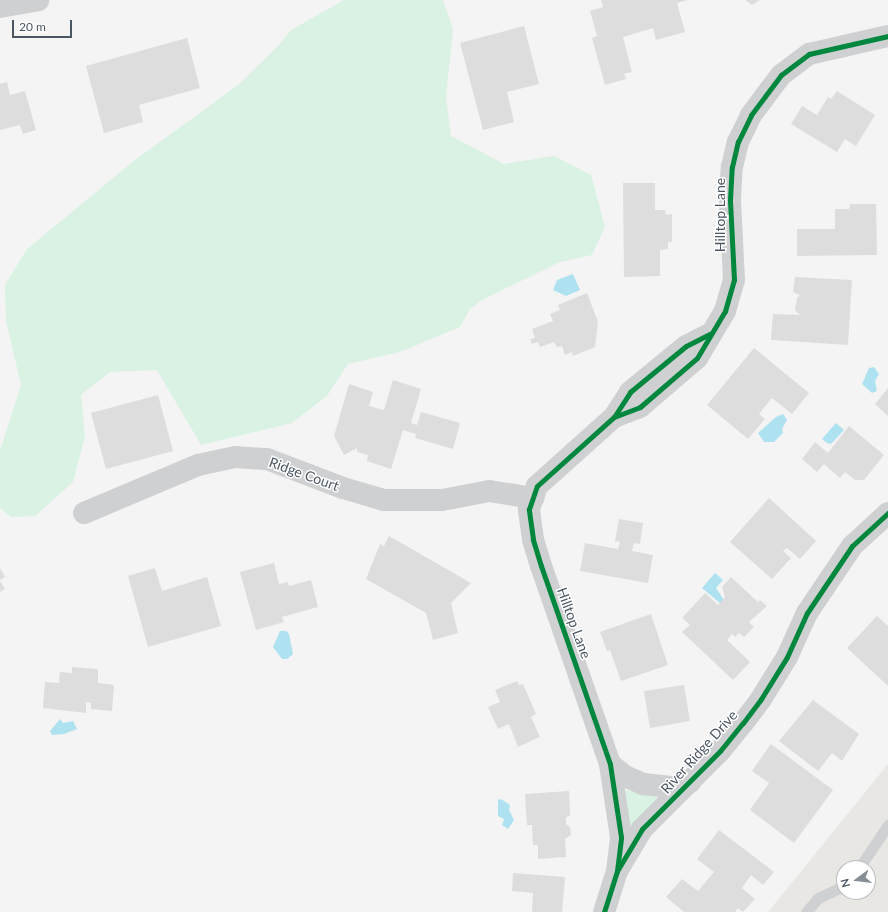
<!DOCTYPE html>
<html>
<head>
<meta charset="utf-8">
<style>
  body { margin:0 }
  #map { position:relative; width:888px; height:912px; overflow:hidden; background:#f4f4f4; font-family:Lato,sans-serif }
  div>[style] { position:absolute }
  .commercial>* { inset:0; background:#e8e7e3 }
  .green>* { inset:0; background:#d9f2e3 }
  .water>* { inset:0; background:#aee2f0 }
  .building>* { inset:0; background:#ddddde }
  .service>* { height:11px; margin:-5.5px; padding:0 5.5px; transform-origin:5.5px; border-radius:5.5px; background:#ced0d2 }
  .minor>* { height:22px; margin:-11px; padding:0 11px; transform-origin:11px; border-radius:11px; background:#ced0d2 }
  .tertiary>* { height:22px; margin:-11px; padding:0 11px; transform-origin:11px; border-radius:11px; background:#ced0d2 }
  .cycleway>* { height:5px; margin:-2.5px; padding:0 2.5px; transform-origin:2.5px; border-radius:2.5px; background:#00873e }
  span { translate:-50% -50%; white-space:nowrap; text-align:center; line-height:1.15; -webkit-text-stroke:3px #fff; paint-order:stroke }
  .street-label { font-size:14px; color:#4a5661 }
  .north { position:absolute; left:836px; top:860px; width:40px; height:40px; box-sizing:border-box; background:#fff; border:1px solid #b7bbc0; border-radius:50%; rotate:255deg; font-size:11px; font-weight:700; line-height:16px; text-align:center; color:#4a5661 }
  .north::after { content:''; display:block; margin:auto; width:14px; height:18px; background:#868d94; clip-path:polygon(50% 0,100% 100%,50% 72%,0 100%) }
  .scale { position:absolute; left:12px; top:20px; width:60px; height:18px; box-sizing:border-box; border:2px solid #4a5661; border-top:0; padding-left:5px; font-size:12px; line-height:14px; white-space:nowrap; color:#4a5661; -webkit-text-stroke:3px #fff; paint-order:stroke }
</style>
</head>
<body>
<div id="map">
  <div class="commercial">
    <i style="clip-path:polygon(evenodd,888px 764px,888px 912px,768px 912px,888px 764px,844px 868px,868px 868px,868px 892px,844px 892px,844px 868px)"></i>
  </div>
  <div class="green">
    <i style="clip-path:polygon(443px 0,453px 29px,446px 97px,451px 136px,504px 164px,554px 156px,591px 175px,605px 227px,592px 255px,560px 262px,482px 300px,470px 309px,460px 327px,400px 352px,348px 364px,327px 396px,292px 423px,201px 445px,157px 370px,110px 372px,81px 395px,85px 436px,73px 482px,35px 516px,11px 517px,0 508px,0 451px,21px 385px,6px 321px,5px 285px,27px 249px,135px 160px,238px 85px,278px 46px,291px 30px,344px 0)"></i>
    <i style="clip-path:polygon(626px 790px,658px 797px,629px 828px,625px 792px)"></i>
  </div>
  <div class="water">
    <i style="clip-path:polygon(573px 274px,580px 290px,566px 296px,553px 290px,557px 280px)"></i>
    <i style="clip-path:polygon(874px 367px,879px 374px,875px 381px,877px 391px,872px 393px,862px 384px,869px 368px)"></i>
    <i style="clip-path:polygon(783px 414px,787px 420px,782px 429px,783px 433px,774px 442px,764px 442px,758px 433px,776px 417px)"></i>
    <i style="clip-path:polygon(836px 423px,844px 430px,831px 444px,827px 443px,822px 439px)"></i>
    <i style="clip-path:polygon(715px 573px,723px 580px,716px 588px,724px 600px,721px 604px,702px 588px)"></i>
    <i style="clip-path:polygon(280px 631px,286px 631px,289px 634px,293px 654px,287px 659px,282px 659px,273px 647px)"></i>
    <i style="clip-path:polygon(60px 719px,63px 723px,73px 721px,77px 729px,64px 734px,52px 735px,50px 731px)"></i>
    <i style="clip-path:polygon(501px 799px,510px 805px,509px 810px,514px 820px,508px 829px,502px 825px,504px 819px,498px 816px,498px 800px)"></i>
  </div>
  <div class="building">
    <i style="clip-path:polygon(601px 0,687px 0,677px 3px,685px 32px,656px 40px,653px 28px,623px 37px,632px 72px,624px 74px,626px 79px,605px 85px,592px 38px,597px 36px,590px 11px,603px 7px)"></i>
    <i style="clip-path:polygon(745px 0,760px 0,752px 5px)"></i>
    <i style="clip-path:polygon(524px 26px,539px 84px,507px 92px,514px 122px,483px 130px,460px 43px)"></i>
    <i style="clip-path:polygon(187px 38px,200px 88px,139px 105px,143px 122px,104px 133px,86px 66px)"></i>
    <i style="clip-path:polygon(7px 82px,10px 95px,25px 91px,36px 130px,23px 134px,20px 125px,0 130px,0 84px)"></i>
    <i style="clip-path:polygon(837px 91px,875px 115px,856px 146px,845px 139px,837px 152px,791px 124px,802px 106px,817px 115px,828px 97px,831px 99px)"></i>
    <i style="clip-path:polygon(623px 183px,655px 183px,655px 210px,665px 210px,666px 215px,672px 214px,672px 242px,668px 242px,668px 249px,660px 250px,660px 276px,624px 277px)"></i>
    <i style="clip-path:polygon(850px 204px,876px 204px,877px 255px,797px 256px,797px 229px,835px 229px,835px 209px,849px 209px)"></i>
    <i style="clip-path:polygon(795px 277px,852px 280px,848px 345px,771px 340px,773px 314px,800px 315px,795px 310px,797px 298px,800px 295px,793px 292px)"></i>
    <i style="clip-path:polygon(587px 293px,598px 322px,595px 347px,573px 356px,572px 352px,565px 355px,562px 346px,557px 347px,554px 342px,540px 347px,538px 342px,532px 344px,530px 339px,535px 338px,532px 329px,553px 321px,550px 314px,560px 310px,558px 305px)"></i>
    <i style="clip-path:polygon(754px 348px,809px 393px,792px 414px,772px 398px,759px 414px,765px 419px,748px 439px,707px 405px)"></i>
    <i style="clip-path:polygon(393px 380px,421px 389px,411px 423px,417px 425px,421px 412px,460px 423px,453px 449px,415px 438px,416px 434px,403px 430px,391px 469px,367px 461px,368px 455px,357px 452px,357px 448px,344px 455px,334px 436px,349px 384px,373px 392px,369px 406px,384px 410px)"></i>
    <i style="clip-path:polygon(888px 388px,888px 416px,875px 404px)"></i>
    <i style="clip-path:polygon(158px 395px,173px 451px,106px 469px,91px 413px)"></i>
    <i style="clip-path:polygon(849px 426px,884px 455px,864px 480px,855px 480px,845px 472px,840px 478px,824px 464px,817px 472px,802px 459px,815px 442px,828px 453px)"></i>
    <i style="clip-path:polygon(769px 498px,816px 541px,800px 559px,787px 548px,783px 551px,791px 558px,772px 579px,730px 542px)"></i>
    <i style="clip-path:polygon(619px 519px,643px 523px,640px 544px,634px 543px,632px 551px,653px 555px,648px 583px,580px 571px,585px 543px,618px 549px,620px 542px,615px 541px)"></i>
    <i style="clip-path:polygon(389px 536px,471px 583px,451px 603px,458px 633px,433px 640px,426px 613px,366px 579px,380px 544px,384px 546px)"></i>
    <i style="clip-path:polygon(274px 563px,279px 584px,288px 582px,289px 586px,311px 580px,318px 607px,282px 617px,284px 622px,256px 630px,240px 572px)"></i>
    <i style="clip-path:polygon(0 568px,5px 577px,0 580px)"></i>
    <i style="clip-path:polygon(155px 568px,162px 591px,207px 577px,221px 626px,148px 647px,128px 576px)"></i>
    <i style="clip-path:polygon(731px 577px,758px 602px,760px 600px,767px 606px,749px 622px,754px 627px,744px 637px,739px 633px,735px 637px,732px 634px,727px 640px,750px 662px,733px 680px,682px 632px,690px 625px,682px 618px,705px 593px,718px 605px,725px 597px,722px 587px)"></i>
    <i style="clip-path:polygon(0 581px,5px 589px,0 592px)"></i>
    <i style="clip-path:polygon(651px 614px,668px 665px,621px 681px,610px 650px,607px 651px,600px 632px)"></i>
    <i style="clip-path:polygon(877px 616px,888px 626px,888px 686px,847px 648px)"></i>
    <i style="clip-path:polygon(72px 667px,98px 669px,98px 683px,114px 685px,112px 711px,91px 709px,91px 703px,86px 702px,86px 713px,43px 708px,45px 682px,59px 683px,60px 672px,72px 673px)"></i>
    <i style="clip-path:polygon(517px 681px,519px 685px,523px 684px,536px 714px,531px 717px,540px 737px,518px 747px,509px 724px,498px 729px,488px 707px,500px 702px,495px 690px)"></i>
    <i style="clip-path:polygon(684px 685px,690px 721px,650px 728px,644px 691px)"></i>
    <i style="clip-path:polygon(813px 700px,859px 734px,842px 761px,832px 753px,818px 771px,779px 741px)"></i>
    <i style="clip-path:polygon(771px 744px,833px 790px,794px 843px,750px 810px,769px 783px,752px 771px)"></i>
    <i style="clip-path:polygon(569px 791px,570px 816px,566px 817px,566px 824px,570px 827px,571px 835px,565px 839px,566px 857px,538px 859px,538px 845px,533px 845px,532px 825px,527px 825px,525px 794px)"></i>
    <i style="clip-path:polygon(719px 830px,774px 872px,763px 885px,751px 875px,742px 888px,755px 899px,743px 912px,738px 908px,735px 912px,684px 912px,666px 897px,682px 879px,698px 891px,714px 872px,697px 859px)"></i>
    <i style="clip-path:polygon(513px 873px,565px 877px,562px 912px,532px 912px,533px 893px,512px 891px)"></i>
  </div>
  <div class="service">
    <i style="left:859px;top:868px;width:52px;rotate:-56deg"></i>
    <i style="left:806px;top:912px;width:18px;rotate:-49deg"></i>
    <i style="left:818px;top:898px;width:29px;rotate:-25deg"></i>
  </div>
  <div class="minor">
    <i style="left:614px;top:417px;width:28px;rotate:-21deg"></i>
    <i style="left:640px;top:407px;width:75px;rotate:-40.7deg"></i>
    <i style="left:697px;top:358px;width:55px;rotate:-59.2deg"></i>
    <i style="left:725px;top:311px;width:32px;rotate:-74deg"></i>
    <i style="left:734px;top:280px;width:80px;rotate:-92.9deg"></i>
    <i style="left:730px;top:200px;width:33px;rotate:-87deg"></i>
    <i style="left:732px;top:167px;width:26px;rotate:-77deg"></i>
    <i style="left:738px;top:142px;width:30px;rotate:-64deg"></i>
    <i style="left:751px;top:115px;width:50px;rotate:-53.1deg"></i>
    <i style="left:781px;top:75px;width:35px;rotate:-37deg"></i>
    <i style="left:809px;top:54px;width:81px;rotate:-12.8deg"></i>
    <i style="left:84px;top:513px;width:124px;rotate:-22.8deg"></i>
    <i style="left:198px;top:465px;width:38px;rotate:-12deg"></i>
    <i style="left:235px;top:457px;width:32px;rotate:4deg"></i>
    <i style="left:267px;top:459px;width:81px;rotate:20.9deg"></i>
    <i style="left:343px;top:488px;width:43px;rotate:16.3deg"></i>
    <i style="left:384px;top:500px;width:58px"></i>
    <i style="left:442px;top:500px;width:48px;rotate:-10.8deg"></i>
    <i style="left:489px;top:491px;width:45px;rotate:9deg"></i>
    <i style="left:610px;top:764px;width:19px;rotate:39deg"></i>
    <i style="left:625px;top:776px;width:20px;rotate:24deg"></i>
    <i style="left:643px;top:784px;width:31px;rotate:6deg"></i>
    <i style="left:674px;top:787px;width:17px;rotate:-17deg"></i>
    <i style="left:617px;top:871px;width:34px;rotate:-83deg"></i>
    <i style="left:621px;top:837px;width:74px;rotate:-98.6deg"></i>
    <i style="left:610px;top:764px;width:210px;rotate:-109.2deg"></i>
    <i style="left:541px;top:566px;width:28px;rotate:-107deg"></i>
    <i style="left:533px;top:539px;width:30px;rotate:-98deg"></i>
    <i style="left:529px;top:509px;width:24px;rotate:-71deg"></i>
    <i style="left:537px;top:486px;width:103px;rotate:-41.9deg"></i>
    <i style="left:614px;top:417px;width:30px;rotate:-57deg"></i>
    <i style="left:630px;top:392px;width:72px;rotate:-39.4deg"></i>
    <i style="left:686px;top:346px;width:27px;rotate:-27deg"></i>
    <i style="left:604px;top:912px;width:43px;rotate:-72.4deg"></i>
    <i style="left:617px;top:871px;width:49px;rotate:-59.2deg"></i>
    <i style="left:642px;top:829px;width:110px;rotate:-45deg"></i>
    <i style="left:720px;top:751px;width:36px;rotate:-51deg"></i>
    <i style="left:743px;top:723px;width:30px;rotate:-53deg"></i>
    <i style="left:761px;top:699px;width:49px;rotate:-58.2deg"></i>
    <i style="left:787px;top:657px;width:48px;rotate:-65.6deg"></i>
    <i style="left:807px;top:613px;width:81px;rotate:-56.1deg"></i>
    <i style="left:852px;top:546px;width:49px;rotate:-42.5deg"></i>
  </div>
  <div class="tertiary">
    <i style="left:0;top:7px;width:39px;rotate:-10deg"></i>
  </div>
  <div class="cycleway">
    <i style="left:614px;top:417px;width:28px;rotate:-21deg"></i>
    <i style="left:640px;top:407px;width:75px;rotate:-40.7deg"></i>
    <i style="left:697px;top:358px;width:55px;rotate:-59.2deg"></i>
    <i style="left:725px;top:311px;width:32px;rotate:-74deg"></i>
    <i style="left:734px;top:280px;width:80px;rotate:-92.9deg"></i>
    <i style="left:730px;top:200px;width:33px;rotate:-87deg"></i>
    <i style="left:732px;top:167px;width:26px;rotate:-77deg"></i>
    <i style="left:738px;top:142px;width:30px;rotate:-64deg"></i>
    <i style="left:751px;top:115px;width:50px;rotate:-53.1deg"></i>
    <i style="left:781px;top:75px;width:35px;rotate:-37deg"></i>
    <i style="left:809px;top:54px;width:81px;rotate:-12.8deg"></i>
    <i style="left:617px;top:871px;width:34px;rotate:-83deg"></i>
    <i style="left:621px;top:837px;width:74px;rotate:-98.6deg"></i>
    <i style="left:610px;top:764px;width:210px;rotate:-109.2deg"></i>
    <i style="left:541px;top:566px;width:28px;rotate:-107deg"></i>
    <i style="left:533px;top:539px;width:30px;rotate:-98deg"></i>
    <i style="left:529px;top:509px;width:24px;rotate:-71deg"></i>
    <i style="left:537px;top:486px;width:103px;rotate:-41.9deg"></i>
    <i style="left:614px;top:417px;width:30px;rotate:-57deg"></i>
    <i style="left:630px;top:392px;width:72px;rotate:-39.4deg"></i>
    <i style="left:686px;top:346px;width:27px;rotate:-27deg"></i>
    <i style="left:604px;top:912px;width:43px;rotate:-72.4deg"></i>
    <i style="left:617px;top:871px;width:49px;rotate:-59.2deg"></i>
    <i style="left:642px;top:829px;width:110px;rotate:-45deg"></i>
    <i style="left:720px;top:751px;width:36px;rotate:-51deg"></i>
    <i style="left:743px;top:723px;width:30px;rotate:-53deg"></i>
    <i style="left:761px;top:699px;width:49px;rotate:-58.2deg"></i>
    <i style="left:787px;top:657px;width:48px;rotate:-65.6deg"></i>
    <i style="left:807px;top:613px;width:81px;rotate:-56.1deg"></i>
    <i style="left:852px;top:546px;width:49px;rotate:-42.5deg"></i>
  </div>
  <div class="street-label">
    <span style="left:720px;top:215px;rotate:-90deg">Hilltop Lane</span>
    <span style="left:304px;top:474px;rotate:20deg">Ridge Court</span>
    <span style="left:574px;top:623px;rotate:70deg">Hilltop Lane</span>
    <span style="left:699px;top:752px;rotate:-48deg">River Ridge Drive</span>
  </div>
  <div class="north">N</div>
  <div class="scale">20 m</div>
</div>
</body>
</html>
